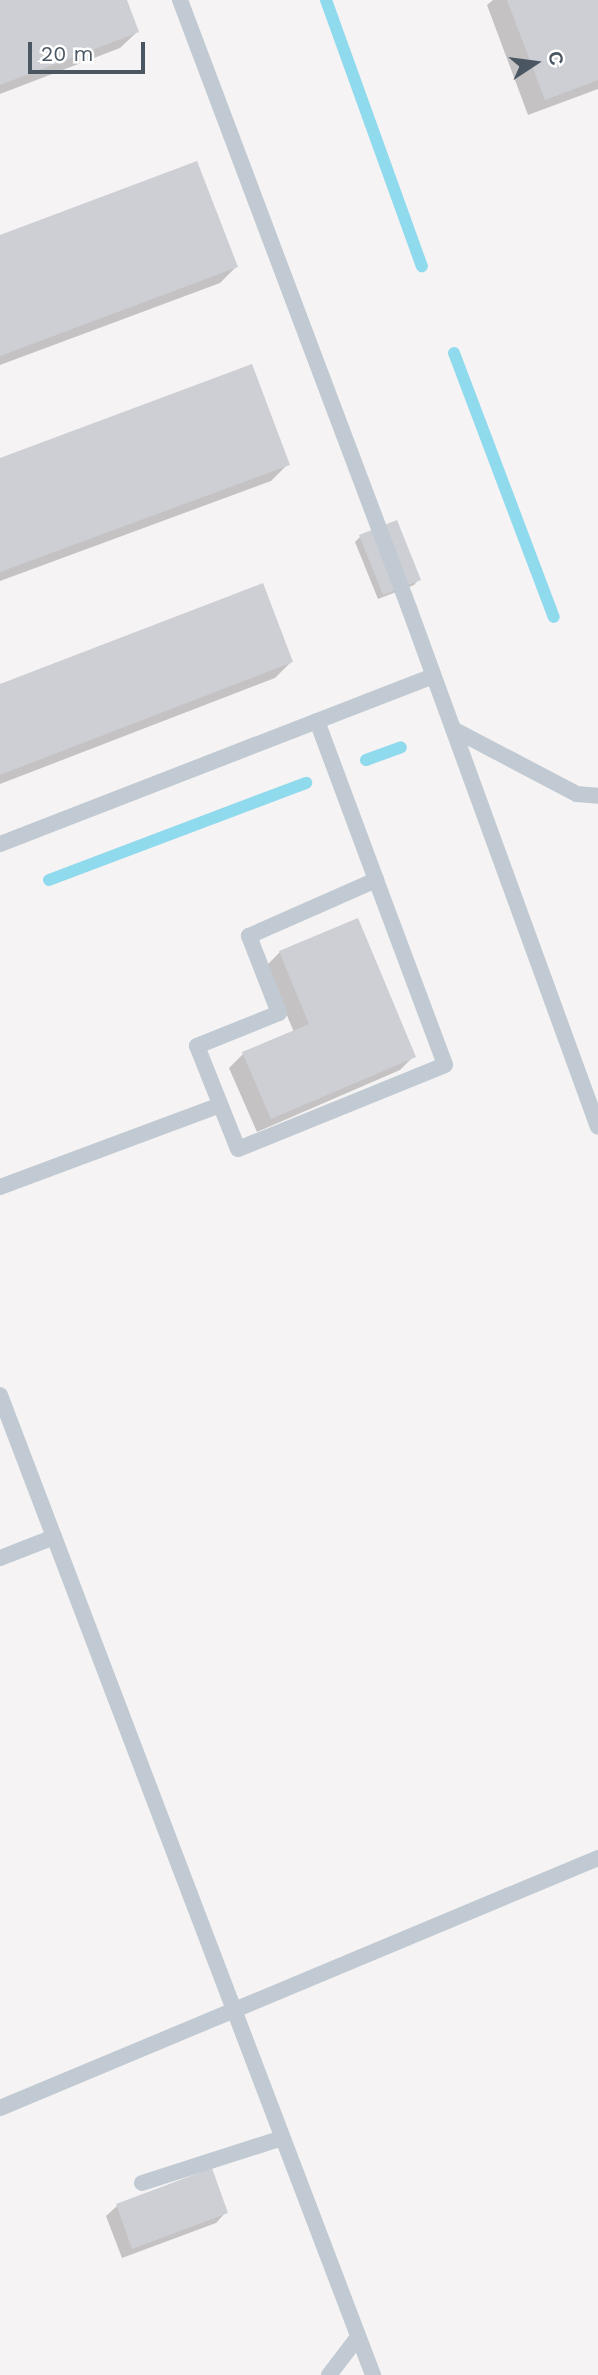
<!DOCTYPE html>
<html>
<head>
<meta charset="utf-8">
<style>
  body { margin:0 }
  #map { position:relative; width:598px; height:2375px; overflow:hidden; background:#f5f3f3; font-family:"Work Sans",sans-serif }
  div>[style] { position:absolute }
  .shadow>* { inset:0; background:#0003 }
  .stream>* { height:12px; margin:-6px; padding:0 6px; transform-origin:6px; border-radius:6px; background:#90daee }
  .building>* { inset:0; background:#cdcfd5 }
  .service>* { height:16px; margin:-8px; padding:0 8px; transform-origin:8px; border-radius:8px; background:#c1cad2 }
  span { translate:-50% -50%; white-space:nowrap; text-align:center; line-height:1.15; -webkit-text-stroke:5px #fff; paint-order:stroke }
  .north { position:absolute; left:500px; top:28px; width:70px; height:70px; -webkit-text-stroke:5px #fff; paint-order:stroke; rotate:77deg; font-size:19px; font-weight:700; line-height:28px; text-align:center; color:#4a5661 }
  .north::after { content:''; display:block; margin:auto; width:24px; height:32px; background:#4a5661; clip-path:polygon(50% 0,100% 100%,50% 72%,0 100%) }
  .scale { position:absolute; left:28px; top:42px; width:117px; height:32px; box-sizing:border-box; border:4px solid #4a5661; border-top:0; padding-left:9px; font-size:21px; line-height:24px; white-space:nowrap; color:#4a5661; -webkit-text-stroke:5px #fff; paint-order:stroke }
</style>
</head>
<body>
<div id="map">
  <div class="shadow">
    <i style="clip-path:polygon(0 0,125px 0,137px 32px,120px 48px,0 94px)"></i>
    <i style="clip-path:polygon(493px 0,598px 0,598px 89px,528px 115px,487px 5px)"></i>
    <i style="clip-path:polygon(0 237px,236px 267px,220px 283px,0 365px)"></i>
    <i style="clip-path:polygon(0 459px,288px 464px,271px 481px,0 581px)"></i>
    <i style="clip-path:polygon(360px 537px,419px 579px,414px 585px,378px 599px,355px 542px)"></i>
    <i style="clip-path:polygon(291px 662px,275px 678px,0 784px,0 686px)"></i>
    <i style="clip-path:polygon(280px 952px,414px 1056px,400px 1070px,257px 1132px,229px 1068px,243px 1054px,294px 1032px,266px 966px)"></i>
    <i style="clip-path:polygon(117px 2206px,226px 2212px,216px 2223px,122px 2258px,106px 2216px)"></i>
  </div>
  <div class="stream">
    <i style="left:326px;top:0;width:283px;rotate:70.2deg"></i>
    <i style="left:454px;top:353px;width:282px;rotate:69.3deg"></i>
    <i style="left:366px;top:760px;width:37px;rotate:-20deg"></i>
    <i style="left:49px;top:880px;width:275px;rotate:-20.7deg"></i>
  </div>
  <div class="building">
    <i style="clip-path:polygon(0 0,127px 0,139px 32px,0 85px)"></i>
    <i style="clip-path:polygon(507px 0,598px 0,598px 80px,545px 100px)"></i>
    <i style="clip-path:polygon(197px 161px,238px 267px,0 356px,0 235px)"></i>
    <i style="clip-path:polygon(252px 364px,290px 465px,0 572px,0 458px)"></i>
    <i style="clip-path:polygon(397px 520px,421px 580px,383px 595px,359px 535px)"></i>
    <i style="clip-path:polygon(263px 583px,293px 662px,0 775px,0 684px)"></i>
    <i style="clip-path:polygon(358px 918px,416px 1057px,271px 1119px,242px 1052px,309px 1024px,279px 951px)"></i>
    <i style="clip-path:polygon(212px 2168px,228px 2213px,132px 2249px,116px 2204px)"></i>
  </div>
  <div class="service">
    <i style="left:180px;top:0;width:650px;rotate:69.36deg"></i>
    <i style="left:409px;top:608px;width:552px;rotate:69.99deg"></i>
    <i style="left:317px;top:721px;width:170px;rotate:69.6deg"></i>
    <i style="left:376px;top:880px;width:197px;rotate:69.5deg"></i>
    <i style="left:445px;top:1065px;width:223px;rotate:157.9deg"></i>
    <i style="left:238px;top:1149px;width:111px;rotate:-111.7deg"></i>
    <i style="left:197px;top:1046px;width:88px;rotate:-21.9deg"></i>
    <i style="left:279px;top:1013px;width:83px;rotate:-111.3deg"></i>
    <i style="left:249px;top:936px;width:139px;rotate:-23.8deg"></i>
    <i style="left:453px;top:729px;width:140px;rotate:27.7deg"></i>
    <i style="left:577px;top:794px;width:21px;rotate:5deg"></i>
    <i style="left:0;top:844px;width:464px;rotate:-21.2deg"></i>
    <i style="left:0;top:1187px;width:235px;rotate:-20.4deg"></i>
    <i style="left:0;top:1395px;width:1049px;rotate:69.16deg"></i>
    <i style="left:0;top:1558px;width:58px;rotate:-21.3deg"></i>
    <i style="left:0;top:2108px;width:648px;rotate:-22.69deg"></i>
    <i style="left:142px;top:2183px;width:147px;rotate:-17.8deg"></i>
    <i style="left:329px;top:2375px;width:48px;rotate:-52.7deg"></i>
  </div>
  <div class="north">С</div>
  <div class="scale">20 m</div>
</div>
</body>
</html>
